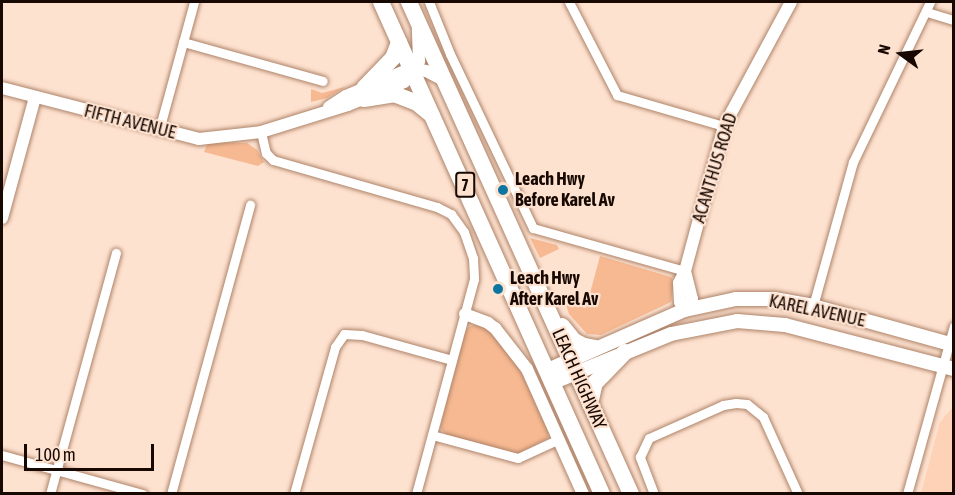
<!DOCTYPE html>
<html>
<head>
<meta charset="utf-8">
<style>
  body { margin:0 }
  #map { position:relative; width:955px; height:495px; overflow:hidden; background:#fee2d0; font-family:"Asap Condensed",sans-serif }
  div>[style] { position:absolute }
  .built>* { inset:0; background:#fdd2b7 }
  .green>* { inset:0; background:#f7b992 }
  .roads { filter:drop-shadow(0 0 2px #ae8368) drop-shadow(0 0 2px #ae8368) }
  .street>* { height:9px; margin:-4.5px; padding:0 4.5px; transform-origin:4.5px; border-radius:4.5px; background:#fff }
  .secondary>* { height:12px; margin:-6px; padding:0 6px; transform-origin:6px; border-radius:6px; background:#fff }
  .primary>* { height:14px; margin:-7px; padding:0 7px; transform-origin:7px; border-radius:7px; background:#fff }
  .highway>* { height:16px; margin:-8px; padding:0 8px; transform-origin:8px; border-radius:8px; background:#fff }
  .dots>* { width:16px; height:16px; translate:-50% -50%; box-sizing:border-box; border:3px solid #fee2d0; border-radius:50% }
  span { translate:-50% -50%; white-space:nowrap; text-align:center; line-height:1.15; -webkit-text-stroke:4.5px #fee2d0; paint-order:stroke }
  .shield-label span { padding:2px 4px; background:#fee2d0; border:2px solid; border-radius:4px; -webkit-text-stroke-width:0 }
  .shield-label { font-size:16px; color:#170801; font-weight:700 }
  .street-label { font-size:18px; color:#170801 }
  .poi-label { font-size:18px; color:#170801; font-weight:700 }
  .left { translate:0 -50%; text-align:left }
  .frame { position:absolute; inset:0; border:3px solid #170801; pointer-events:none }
  .north { position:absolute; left:871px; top:24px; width:60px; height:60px; -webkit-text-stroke:4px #fee2d0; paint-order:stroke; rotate:285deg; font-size:16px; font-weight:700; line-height:24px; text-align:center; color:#170801 }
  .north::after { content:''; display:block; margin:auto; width:21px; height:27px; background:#170801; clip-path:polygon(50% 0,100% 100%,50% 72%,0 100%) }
  .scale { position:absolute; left:24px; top:444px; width:130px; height:27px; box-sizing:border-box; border:3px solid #170801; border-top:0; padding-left:8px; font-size:18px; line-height:21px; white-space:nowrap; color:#170801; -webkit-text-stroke:4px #fee2d0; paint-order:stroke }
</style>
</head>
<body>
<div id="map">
  <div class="built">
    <i style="clip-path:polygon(953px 407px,953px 493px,921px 493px,940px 422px)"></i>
  </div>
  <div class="green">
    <i style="clip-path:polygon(345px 87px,327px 98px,311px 102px,311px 89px,322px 93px)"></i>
    <i style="clip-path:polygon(208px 142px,247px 143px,257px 150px,264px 162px,258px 166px,204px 152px)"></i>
    <i style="clip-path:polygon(530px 238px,557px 245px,559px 249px,540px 258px)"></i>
    <i style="clip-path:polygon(600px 256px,671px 277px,674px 283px,671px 302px,601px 335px,587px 334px,569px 314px,565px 302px,586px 308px)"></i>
    <i style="clip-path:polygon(473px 325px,487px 327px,523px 372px,549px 433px,547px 439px,517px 454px,447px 435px,440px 428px,463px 335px,467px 328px)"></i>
  </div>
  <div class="roads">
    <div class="street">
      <i style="left:429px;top:2px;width:56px;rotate:68deg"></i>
      <i style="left:450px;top:54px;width:193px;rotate:64.5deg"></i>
      <i style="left:533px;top:228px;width:158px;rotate:15.8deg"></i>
      <i style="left:569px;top:2px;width:105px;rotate:62.7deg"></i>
      <i style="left:617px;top:95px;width:111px;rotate:16.2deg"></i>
      <i style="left:927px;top:12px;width:28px;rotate:17deg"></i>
      <i style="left:183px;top:42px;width:145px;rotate:15.6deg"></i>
      <i style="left:159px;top:130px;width:133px;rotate:-74.7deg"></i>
      <i style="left:261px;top:132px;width:22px;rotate:77deg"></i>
      <i style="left:266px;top:153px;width:10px;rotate:45deg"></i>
      <i style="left:273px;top:160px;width:171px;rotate:16deg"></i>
      <i style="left:437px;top:207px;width:16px;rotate:27deg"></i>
      <i style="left:451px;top:214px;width:22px;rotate:54deg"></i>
      <i style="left:464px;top:232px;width:28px;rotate:71deg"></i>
      <i style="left:473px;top:258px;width:21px;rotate:87deg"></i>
      <i style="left:474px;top:279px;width:223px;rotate:105.1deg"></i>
      <i style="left:813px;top:306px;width:149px;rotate:-74.5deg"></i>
      <i style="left:853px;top:162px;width:178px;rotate:-64.3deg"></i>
      <i style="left:432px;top:435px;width:89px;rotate:15deg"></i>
      <i style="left:518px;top:458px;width:45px;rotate:-24.9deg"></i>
      <i style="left:2px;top:455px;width:146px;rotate:15.5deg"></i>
      <i style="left:50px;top:494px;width:250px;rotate:-74.7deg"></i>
      <i style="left:171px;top:494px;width:300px;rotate:-74.7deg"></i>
      <i style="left:294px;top:494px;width:153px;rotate:-74.4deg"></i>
      <i style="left:335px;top:347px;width:16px;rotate:-55deg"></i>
      <i style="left:344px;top:334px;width:18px;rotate:3deg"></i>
      <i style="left:362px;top:335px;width:93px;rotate:15.5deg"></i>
      <i style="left:654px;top:494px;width:40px;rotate:-111deg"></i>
      <i style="left:640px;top:457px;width:21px;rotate:-65deg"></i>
      <i style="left:649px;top:438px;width:81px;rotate:-24deg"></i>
      <i style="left:723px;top:405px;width:13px;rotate:-9deg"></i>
      <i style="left:736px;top:403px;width:11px;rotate:5deg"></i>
      <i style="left:747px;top:404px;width:21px;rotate:39deg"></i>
      <i style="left:763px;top:417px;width:85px;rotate:65.6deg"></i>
      <i style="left:907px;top:494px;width:174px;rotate:-74.4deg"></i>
    </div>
    <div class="secondary">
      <i style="left:2px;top:88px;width:203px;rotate:14.5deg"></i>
      <i style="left:199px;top:139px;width:62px;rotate:-6.4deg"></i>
      <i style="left:261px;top:132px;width:91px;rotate:-17.2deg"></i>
      <i style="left:348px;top:105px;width:61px;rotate:-22.3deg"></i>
      <i style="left:404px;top:82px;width:26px;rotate:-54deg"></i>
      <i style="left:419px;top:61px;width:32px;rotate:-92deg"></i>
      <i style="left:329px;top:107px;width:20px;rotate:-33deg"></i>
      <i style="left:346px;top:96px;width:72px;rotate:-23deg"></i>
      <i style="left:412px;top:68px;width:14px;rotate:12deg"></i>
      <i style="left:426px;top:71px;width:20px;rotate:27deg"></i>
      <i style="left:2px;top:218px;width:125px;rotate:-74.7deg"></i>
      <i style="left:685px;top:271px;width:29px;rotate:76deg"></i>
      <i style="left:692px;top:299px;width:13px;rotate:122deg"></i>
      <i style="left:685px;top:310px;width:9px;rotate:-122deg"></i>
      <i style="left:680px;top:302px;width:19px;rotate:-93deg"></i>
      <i style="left:679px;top:283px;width:13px;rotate:-63deg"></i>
      <i style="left:685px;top:271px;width:150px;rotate:-74.9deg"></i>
      <i style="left:724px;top:126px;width:141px;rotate:-61.6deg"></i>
      <i style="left:465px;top:314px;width:25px;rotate:21deg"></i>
      <i style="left:488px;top:323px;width:9px;rotate:36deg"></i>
      <i style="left:495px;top:328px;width:52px;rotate:52deg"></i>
      <i style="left:527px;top:369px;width:137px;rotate:65.9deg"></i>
    </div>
    <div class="primary">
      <i style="left:548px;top:370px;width:150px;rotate:-23.7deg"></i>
      <i style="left:685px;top:310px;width:52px;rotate:-12.2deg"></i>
      <i style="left:736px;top:299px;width:38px"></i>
      <i style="left:774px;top:299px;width:40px;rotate:10deg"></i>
      <i style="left:813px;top:306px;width:146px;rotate:15.5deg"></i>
      <i style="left:554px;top:382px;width:126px;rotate:-22.3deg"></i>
      <i style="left:671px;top:334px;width:67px;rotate:-11.1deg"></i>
      <i style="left:737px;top:321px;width:48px;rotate:4.8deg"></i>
      <i style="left:785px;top:325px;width:175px;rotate:14.6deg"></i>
    </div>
    <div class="highway">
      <i style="left:381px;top:2px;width:539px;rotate:65.81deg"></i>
      <i style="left:409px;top:2px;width:540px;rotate:65.71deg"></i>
      <i style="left:364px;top:88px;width:42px;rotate:-46deg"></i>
      <i style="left:393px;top:58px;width:17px;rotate:-69deg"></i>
      <i style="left:364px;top:99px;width:30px;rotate:-9deg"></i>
      <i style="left:394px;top:94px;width:25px;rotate:21deg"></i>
      <i style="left:417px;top:103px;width:19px;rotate:39deg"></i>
      <i style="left:562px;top:326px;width:19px;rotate:51deg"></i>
      <i style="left:574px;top:341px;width:11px;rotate:27deg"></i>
      <i style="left:584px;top:346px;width:11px;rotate:10deg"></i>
      <i style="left:590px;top:404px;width:22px;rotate:-77deg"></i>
      <i style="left:595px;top:383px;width:43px;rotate:-45.9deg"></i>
    </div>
  </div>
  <div class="dots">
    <i style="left:503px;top:190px;background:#0c76a1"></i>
    <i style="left:498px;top:289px;background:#0c76a1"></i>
  </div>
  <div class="shield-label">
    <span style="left:465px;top:185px">7</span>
  </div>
  <div class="street-label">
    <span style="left:130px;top:122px;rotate:14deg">FIFTH AVENUE</span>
    <span style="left:715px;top:168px;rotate:-73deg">ACANTHUS ROAD</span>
    <span style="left:817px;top:311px;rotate:12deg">KAREL AVENUE</span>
    <span style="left:579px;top:379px;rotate:66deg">LEACH HIGHWAY</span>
  </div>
  <div class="poi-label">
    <span class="left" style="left:515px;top:190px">Leach Hwy<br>Before Karel Av</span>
    <span class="left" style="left:510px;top:289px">Leach Hwy<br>After Karel Av</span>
  </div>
  <div class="frame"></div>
  <div class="north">N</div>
  <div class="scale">100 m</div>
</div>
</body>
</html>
